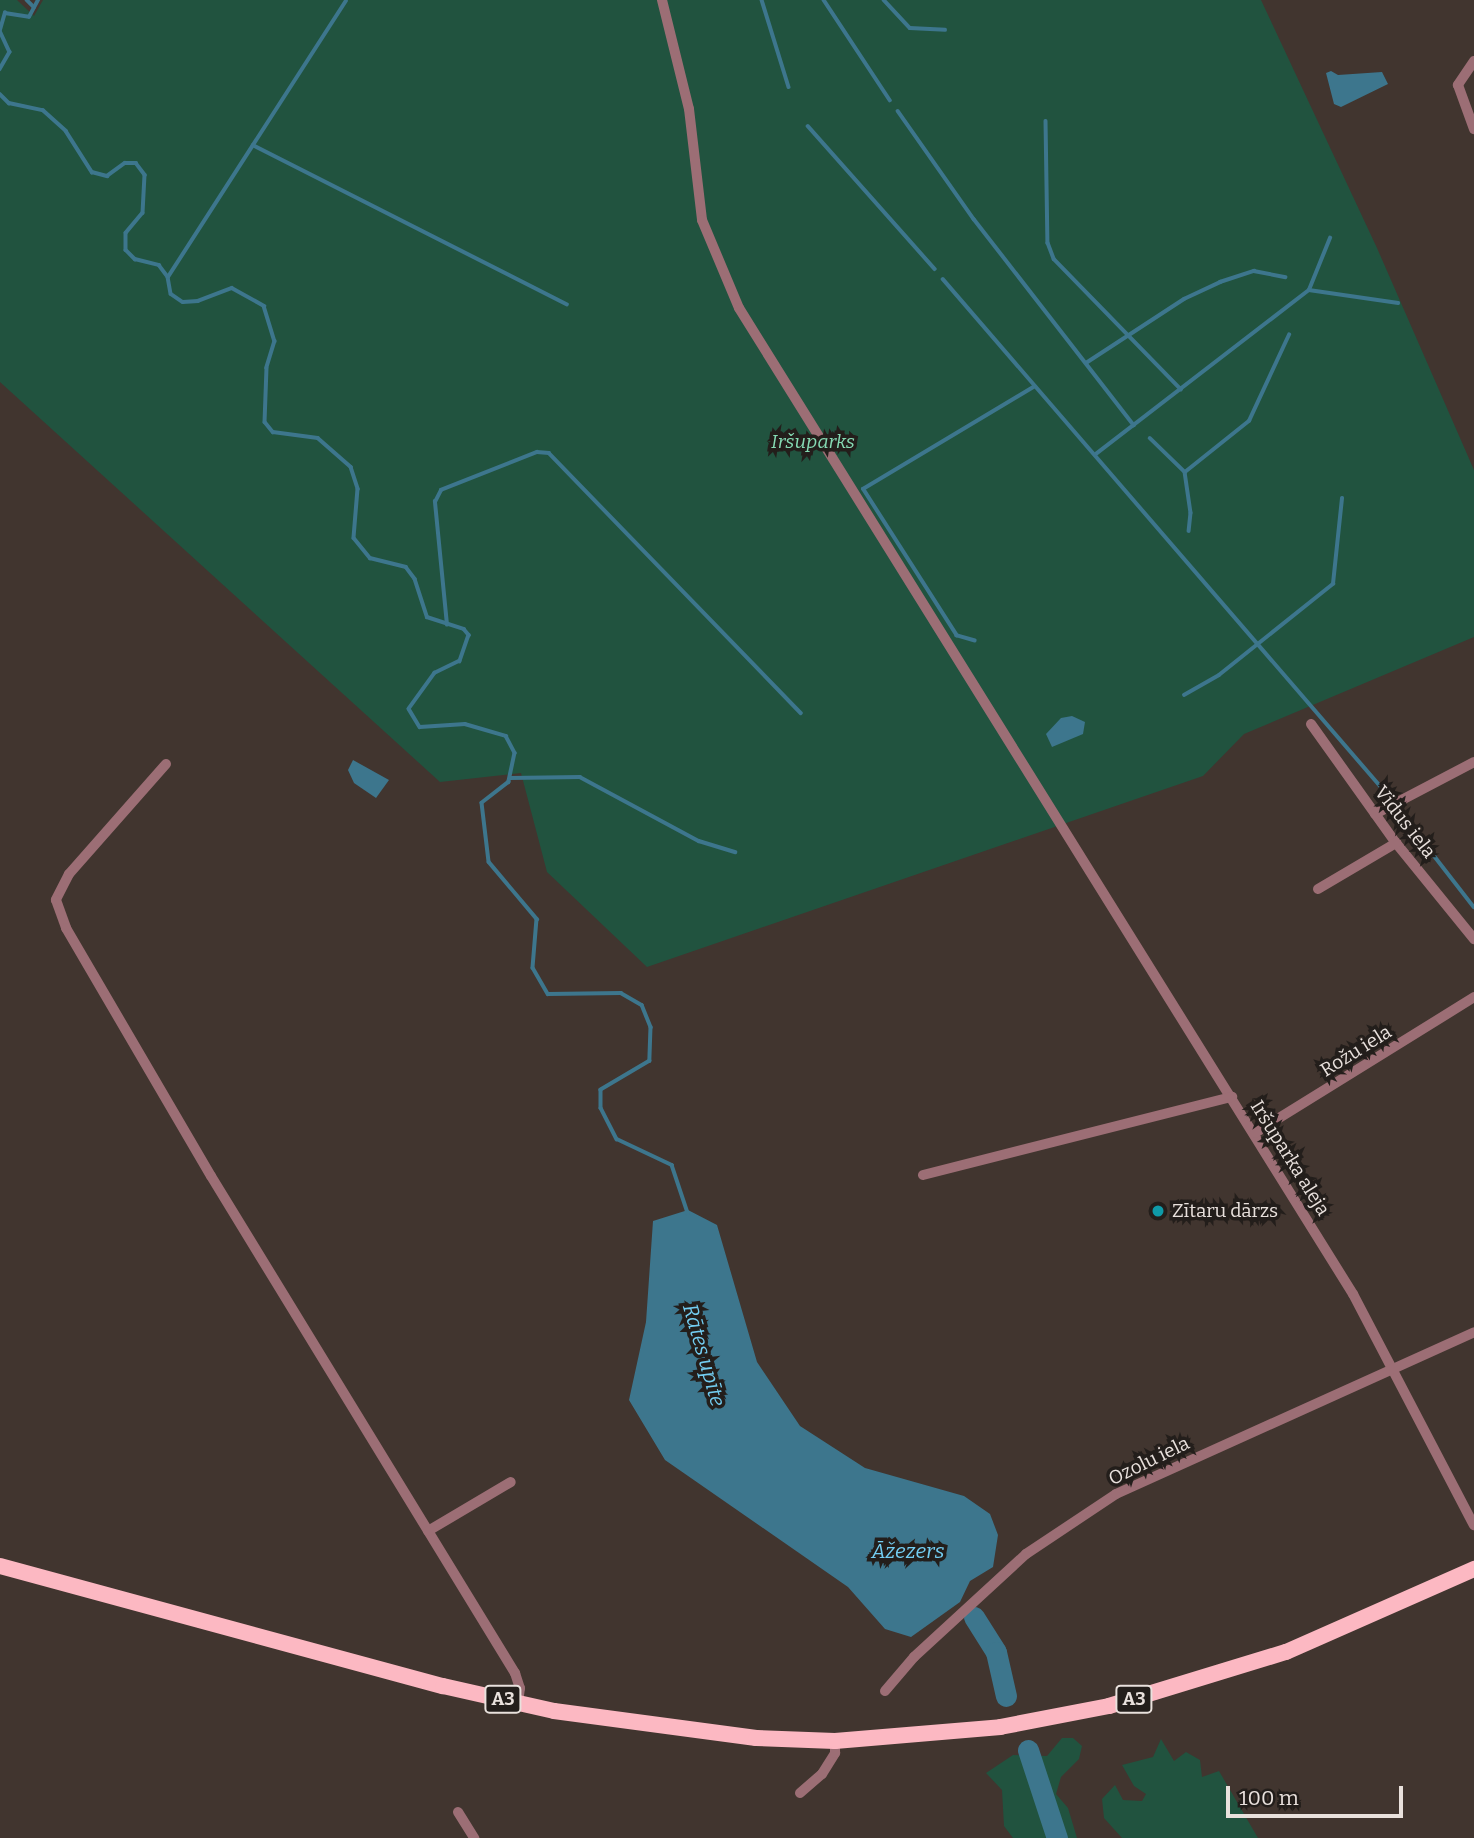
<!DOCTYPE html>
<html>
<head>
<meta charset="utf-8">
<style>
  body { margin:0 }
  #map { position:relative; width:1474px; height:1838px; overflow:hidden; background:#41352f; font-family:Bitter,serif }
  div>[style] { position:absolute }
  .green>* { inset:0; background:#21533f }
  .water>* { inset:0; background:#3d768d }
  .stream>* { height:3.5px; margin:-1.75px; padding:0 1.75px; transform-origin:1.75px; border-radius:1.75px; background:#3d768d }
  .river>* { height:21px; margin:-10.5px; padding:0 10.5px; transform-origin:10.5px; border-radius:10.5px; background:#3d768d }
  .minor>* { height:10px; margin:-5px; padding:0 5px; transform-origin:5px; border-radius:5px; background:#9c6e75 }
  .trunk>* { height:16px; margin:-8px; padding:0 8px; transform-origin:8px; border-radius:8px; background:#fcb8c2 }
  .dots>* { width:19px; height:19px; translate:-50% -50%; box-sizing:border-box; border:4px solid #231e1b; border-radius:50% }
  span { translate:-50% -50%; white-space:nowrap; text-align:center; line-height:1.15; -webkit-text-stroke:7px #231e1b; paint-order:stroke }
  .shield-label span { padding:2px 5px; background:#231e1b; border:2px solid; border-radius:5px; -webkit-text-stroke-width:0 }
  .shield-label { font-size:18px; color:#e9e1dd; font-weight:700 }
  .park-label { font-size:19px; color:#86dbb4; font-style:italic }
  .street-label { font-size:19px; color:#e9e1dd }
  .poi-label { font-size:19px; color:#e9e1dd }
  .left { translate:0 -50%; text-align:left }
  .water-label { font-size:21px; color:#73cdf1; font-style:italic }
  .scale { position:absolute; left:1226px; top:1786px; width:177px; height:32px; box-sizing:border-box; border:4px solid #e9e1dd; border-top:0; padding-left:9px; font-size:21px; line-height:24px; white-space:nowrap; color:#e9e1dd; -webkit-text-stroke:5px #231e1b; paint-order:stroke }
</style>
</head>
<body>
<div id="map">
  <div class="green">
    <i style="clip-path:polygon(0 0,17px 0,34px 16px,43px 0,1261px 0,1377px 248px,1474px 470px,1474px 637px,1244px 734px,1203px 776px,647px 967px,547px 872px,521px 773px,440px 782px,0 382px)"></i>
    <i style="clip-path:polygon(1062px 1738px,1073px 1738px,1082px 1746px,1079px 1759px,1061px 1777px,1056px 1794px,1068px 1808px,1077px 1838px,1013px 1838px,1004px 1826px,1002px 1790px,986px 1773px,1013px 1755px,1047px 1756px)"></i>
    <i style="clip-path:polygon(1161px 1739px,1174px 1761px,1186px 1752px,1200px 1760px,1202px 1777px,1219px 1771px,1258px 1838px,1122px 1838px,1104px 1818px,1102px 1799px,1115px 1785px,1123px 1800px,1142px 1801px,1146px 1794px,1134px 1786px,1122px 1765px,1153px 1757px)"></i>
  </div>
  <div class="water">
    <i style="clip-path:polygon(1331px 71px,1338px 75px,1382px 72px,1388px 84px,1341px 107px,1334px 104px,1326px 73px)"></i>
    <i style="clip-path:polygon(1072px 716px,1085px 722px,1083px 734px,1052px 747px,1046px 734px,1061px 718px)"></i>
    <i style="clip-path:polygon(353px 760px,389px 780px,376px 798px,354px 783px,348px 770px)"></i>
    <i style="clip-path:polygon(688px 1210px,717px 1225px,757px 1362px,800px 1426px,865px 1468px,964px 1496px,990px 1514px,998px 1535px,993px 1567px,970px 1581px,960px 1602px,911px 1637px,885px 1629px,848px 1587px,665px 1460px,629px 1400px,646px 1322px,653px 1221px)"></i>
  </div>
  <div class="stream">
    <i style="left:27px;top:0;width:10px;rotate:45deg"></i>
    <i style="left:762px;top:0;width:91px;rotate:72.8deg"></i>
    <i style="left:824px;top:0;width:120px;rotate:56.6deg"></i>
    <i style="left:884px;top:0;width:38px;rotate:47deg"></i>
    <i style="left:910px;top:28px;width:35px;rotate:3deg"></i>
    <i style="left:0;top:30px;width:18px;rotate:-74deg"></i>
    <i style="left:5px;top:13px;width:24px;rotate:9deg"></i>
    <i style="left:29px;top:17px;width:19px;rotate:-62deg"></i>
    <i style="left:0;top:31px;width:23px;rotate:65deg"></i>
    <i style="left:10px;top:52px;width:20px;rotate:120deg"></i>
    <i style="left:0;top:94px;width:13px;rotate:45deg"></i>
    <i style="left:9px;top:103px;width:35px;rotate:12deg"></i>
    <i style="left:43px;top:110px;width:31px;rotate:42deg"></i>
    <i style="left:66px;top:131px;width:49px;rotate:57.6deg"></i>
    <i style="left:92px;top:172px;width:16px;rotate:15deg"></i>
    <i style="left:107px;top:176px;width:22px;rotate:-36deg"></i>
    <i style="left:125px;top:163px;width:11px"></i>
    <i style="left:136px;top:163px;width:15px;rotate:53deg"></i>
    <i style="left:145px;top:175px;width:38px;rotate:93deg"></i>
    <i style="left:143px;top:213px;width:26px;rotate:130deg"></i>
    <i style="left:126px;top:233px;width:17px;rotate:90deg"></i>
    <i style="left:126px;top:250px;width:13px;rotate:45deg"></i>
    <i style="left:135px;top:259px;width:25px;rotate:14deg"></i>
    <i style="left:159px;top:265px;width:15px;rotate:53deg"></i>
    <i style="left:168px;top:277px;width:17px;rotate:80deg"></i>
    <i style="left:171px;top:294px;width:14px;rotate:34deg"></i>
    <i style="left:183px;top:302px;width:15px;rotate:-4deg"></i>
    <i style="left:198px;top:301px;width:36px;rotate:-21deg"></i>
    <i style="left:232px;top:288px;width:37px;rotate:29deg"></i>
    <i style="left:264px;top:306px;width:37px;rotate:73deg"></i>
    <i style="left:275px;top:341px;width:28px;rotate:107deg"></i>
    <i style="left:267px;top:368px;width:54px;rotate:92.1deg"></i>
    <i style="left:265px;top:422px;width:13px;rotate:51deg"></i>
    <i style="left:273px;top:432px;width:45px;rotate:7.6deg"></i>
    <i style="left:318px;top:438px;width:44px;rotate:41.3deg"></i>
    <i style="left:351px;top:467px;width:23px;rotate:72deg"></i>
    <i style="left:358px;top:489px;width:49px;rotate:94.7deg"></i>
    <i style="left:354px;top:538px;width:26px;rotate:51deg"></i>
    <i style="left:370px;top:558px;width:37px;rotate:14deg"></i>
    <i style="left:406px;top:567px;width:15px;rotate:53deg"></i>
    <i style="left:415px;top:579px;width:40px;rotate:72deg"></i>
    <i style="left:427px;top:617px;width:39px;rotate:18deg"></i>
    <i style="left:464px;top:629px;width:8px;rotate:50deg"></i>
    <i style="left:469px;top:635px;width:28px;rotate:109deg"></i>
    <i style="left:460px;top:661px;width:28px;rotate:154deg"></i>
    <i style="left:435px;top:673px;width:44px;rotate:125.8deg"></i>
    <i style="left:409px;top:709px;width:21px;rotate:59deg"></i>
    <i style="left:420px;top:727px;width:45px;rotate:-3.8deg"></i>
    <i style="left:465px;top:724px;width:43px;rotate:16.3deg"></i>
    <i style="left:506px;top:736px;width:19px;rotate:62deg"></i>
    <i style="left:515px;top:753px;width:30px;rotate:102deg"></i>
    <i style="left:509px;top:782px;width:34px;rotate:142deg"></i>
    <i style="left:482px;top:803px;width:59px;rotate:83.2deg"></i>
    <i style="left:489px;top:862px;width:75px;rotate:49.9deg"></i>
    <i style="left:537px;top:919px;width:49px;rotate:94.7deg"></i>
    <i style="left:533px;top:968px;width:30px;rotate:60deg"></i>
    <i style="left:548px;top:994px;width:73px;rotate:-0.8deg"></i>
    <i style="left:621px;top:993px;width:24px;rotate:30deg"></i>
    <i style="left:642px;top:1005px;width:24px;rotate:68deg"></i>
    <i style="left:651px;top:1027px;width:34px;rotate:92deg"></i>
    <i style="left:650px;top:1061px;width:57px;rotate:149.4deg"></i>
    <i style="left:601px;top:1090px;width:18px;rotate:90deg"></i>
    <i style="left:601px;top:1108px;width:35px;rotate:63deg"></i>
    <i style="left:617px;top:1139px;width:61px;rotate:25.3deg"></i>
    <i style="left:672px;top:1165px;width:51px;rotate:71.6deg"></i>
    <i style="left:898px;top:111px;width:132px;rotate:54.9deg"></i>
    <i style="left:974px;top:219px;width:261px;rotate:52.2deg"></i>
    <i style="left:1046px;top:121px;width:122px;rotate:89.1deg"></i>
    <i style="left:1048px;top:243px;width:17px;rotate:69deg"></i>
    <i style="left:1054px;top:259px;width:182px;rotate:45.7deg"></i>
    <i style="left:808px;top:126px;width:191px;rotate:48.4deg"></i>
    <i style="left:253px;top:145px;width:352px;rotate:26.9deg"></i>
    <i style="left:168px;top:277px;width:328px;rotate:-57.2deg"></i>
    <i style="left:943px;top:279px;width:683px;rotate:49.22deg"></i>
    <i style="left:1309px;top:290px;width:56px;rotate:-68deg"></i>
    <i style="left:1086px;top:363px;width:117px;rotate:-33.1deg"></i>
    <i style="left:1184px;top:299px;width:40px;rotate:-25deg"></i>
    <i style="left:1220px;top:282px;width:36px;rotate:-18deg"></i>
    <i style="left:1254px;top:271px;width:32px;rotate:11deg"></i>
    <i style="left:1150px;top:438px;width:49px;rotate:44.2deg"></i>
    <i style="left:1185px;top:472px;width:41px;rotate:81.7deg"></i>
    <i style="left:1191px;top:513px;width:18px;rotate:96deg"></i>
    <i style="left:1096px;top:454px;width:269px;rotate:-37.6deg"></i>
    <i style="left:1309px;top:290px;width:90px;rotate:8.3deg"></i>
    <i style="left:1185px;top:472px;width:82px;rotate:-38.6deg"></i>
    <i style="left:1249px;top:421px;width:95px;rotate:-65.1deg"></i>
    <i style="left:447px;top:625px;width:124px;rotate:-95.6deg"></i>
    <i style="left:435px;top:502px;width:13px;rotate:-63deg"></i>
    <i style="left:441px;top:490px;width:103px;rotate:-21.6deg"></i>
    <i style="left:537px;top:452px;width:12px;rotate:5deg"></i>
    <i style="left:549px;top:453px;width:362px;rotate:45.9deg"></i>
    <i style="left:975px;top:641px;width:19px;rotate:-164deg"></i>
    <i style="left:957px;top:636px;width:174px;rotate:-122.6deg"></i>
    <i style="left:863px;top:489px;width:200px;rotate:-30.9deg"></i>
    <i style="left:1184px;top:695px;width:40px;rotate:-29.7deg"></i>
    <i style="left:1219px;top:675px;width:146px;rotate:-38.6deg"></i>
    <i style="left:1333px;top:584px;width:86px;rotate:-84deg"></i>
    <i style="left:510px;top:778px;width:70px;rotate:-0.8deg"></i>
    <i style="left:580px;top:777px;width:135px;rotate:28.3deg"></i>
    <i style="left:699px;top:841px;width:38px;rotate:17deg"></i>
    <i style="left:1398px;top:809px;width:124px;rotate:52.2deg"></i>
  </div>
  <div class="river">
    <i style="left:974px;top:1617px;width:41px;rotate:57.8deg"></i>
    <i style="left:996px;top:1652px;width:45px;rotate:77.2deg"></i>
    <i style="left:1028px;top:1750px;width:93px;rotate:71.8deg"></i>
  </div>
  <div class="minor">
    <i style="left:662px;top:0;width:112px;rotate:76.1deg"></i>
    <i style="left:689px;top:109px;width:112px;rotate:83.3deg"></i>
    <i style="left:702px;top:220px;width:95px;rotate:67.2deg"></i>
    <i style="left:739px;top:308px;width:1162px;rotate:58.09deg"></i>
    <i style="left:1353px;top:1294px;width:261px;rotate:62.4deg"></i>
    <i style="left:1474px;top:61px;width:29px;rotate:124deg"></i>
    <i style="left:1458px;top:85px;width:47px;rotate:70deg"></i>
    <i style="left:1311px;top:724px;width:146px;rotate:54.5deg"></i>
    <i style="left:1396px;top:843px;width:124px;rotate:50.9deg"></i>
    <i style="left:166px;top:764px;width:147px;rotate:131.4deg"></i>
    <i style="left:69px;top:874px;width:29px;rotate:117deg"></i>
    <i style="left:56px;top:900px;width:30px;rotate:70deg"></i>
    <i style="left:66px;top:928px;width:287px;rotate:59.7deg"></i>
    <i style="left:211px;top:1176px;width:583px;rotate:58.55deg"></i>
    <i style="left:515px;top:1673px;width:16px;rotate:72deg"></i>
    <i style="left:520px;top:1688px;width:14px;rotate:98deg"></i>
    <i style="left:1375px;top:814px;width:112px;rotate:-27.7deg"></i>
    <i style="left:1318px;top:889px;width:91px;rotate:-30.5deg"></i>
    <i style="left:1255px;top:1133px;width:258px;rotate:-31.8deg"></i>
    <i style="left:923px;top:1175px;width:319px;rotate:-14.2deg"></i>
    <i style="left:428px;top:1531px;width:96px;rotate:-30.6deg"></i>
    <i style="left:885px;top:1691px;width:45px;rotate:-49.5deg"></i>
    <i style="left:914px;top:1657px;width:152px;rotate:-42.6deg"></i>
    <i style="left:1026px;top:1554px;width:108px;rotate:-33.7deg"></i>
    <i style="left:1116px;top:1494px;width:393px;rotate:-24.3deg"></i>
    <i style="left:800px;top:1793px;width:29px;rotate:-41deg"></i>
    <i style="left:822px;top:1774px;width:25px;rotate:-58deg"></i>
    <i style="left:835px;top:1753px;width:12px;rotate:-90deg"></i>
    <i style="left:458px;top:1812px;width:31px;rotate:58deg"></i>
  </div>
  <div class="trunk">
    <i style="left:0;top:1566px;width:459px;rotate:15.2deg"></i>
    <i style="left:443px;top:1686px;width:114px;rotate:12.7deg"></i>
    <i style="left:554px;top:1711px;width:204px;rotate:7.6deg"></i>
    <i style="left:756px;top:1738px;width:79px;rotate:2.2deg"></i>
    <i style="left:835px;top:1741px;width:166px;rotate:-4.8deg"></i>
    <i style="left:1000px;top:1727px;width:111px;rotate:-10.9deg"></i>
    <i style="left:1109px;top:1706px;width:185px;rotate:-17deg"></i>
    <i style="left:1286px;top:1652px;width:206px;rotate:-23.8deg"></i>
  </div>
  <div class="dots">
    <i style="left:1158px;top:1211px;background:#0f9aa8"></i>
  </div>
  <div class="shield-label">
    <span style="left:503px;top:1699px">A3</span>
    <span style="left:1134px;top:1699px">A3</span>
  </div>
  <div class="park-label">
    <span style="left:813px;top:442px">Iršuparks</span>
  </div>
  <div class="street-label">
    <span style="left:1405px;top:822px;rotate:52deg">Vidus iela</span>
    <span style="left:1356px;top:1051px;rotate:-32deg">Rožu iela</span>
    <span style="left:1290px;top:1158px;rotate:58deg">Iršuparka aleja</span>
    <span style="left:1149px;top:1461px;rotate:-26deg">Ozolu iela</span>
  </div>
  <div class="poi-label">
    <span class="left" style="left:1172px;top:1211px">Zītaru dārzs</span>
  </div>
  <div class="water-label">
    <span style="left:704px;top:1355px;rotate:74deg">Rātes upīte</span>
    <span style="left:908px;top:1551px">Āžezers</span>
  </div>
  <div class="scale">100 m</div>
</div>
</body>
</html>
